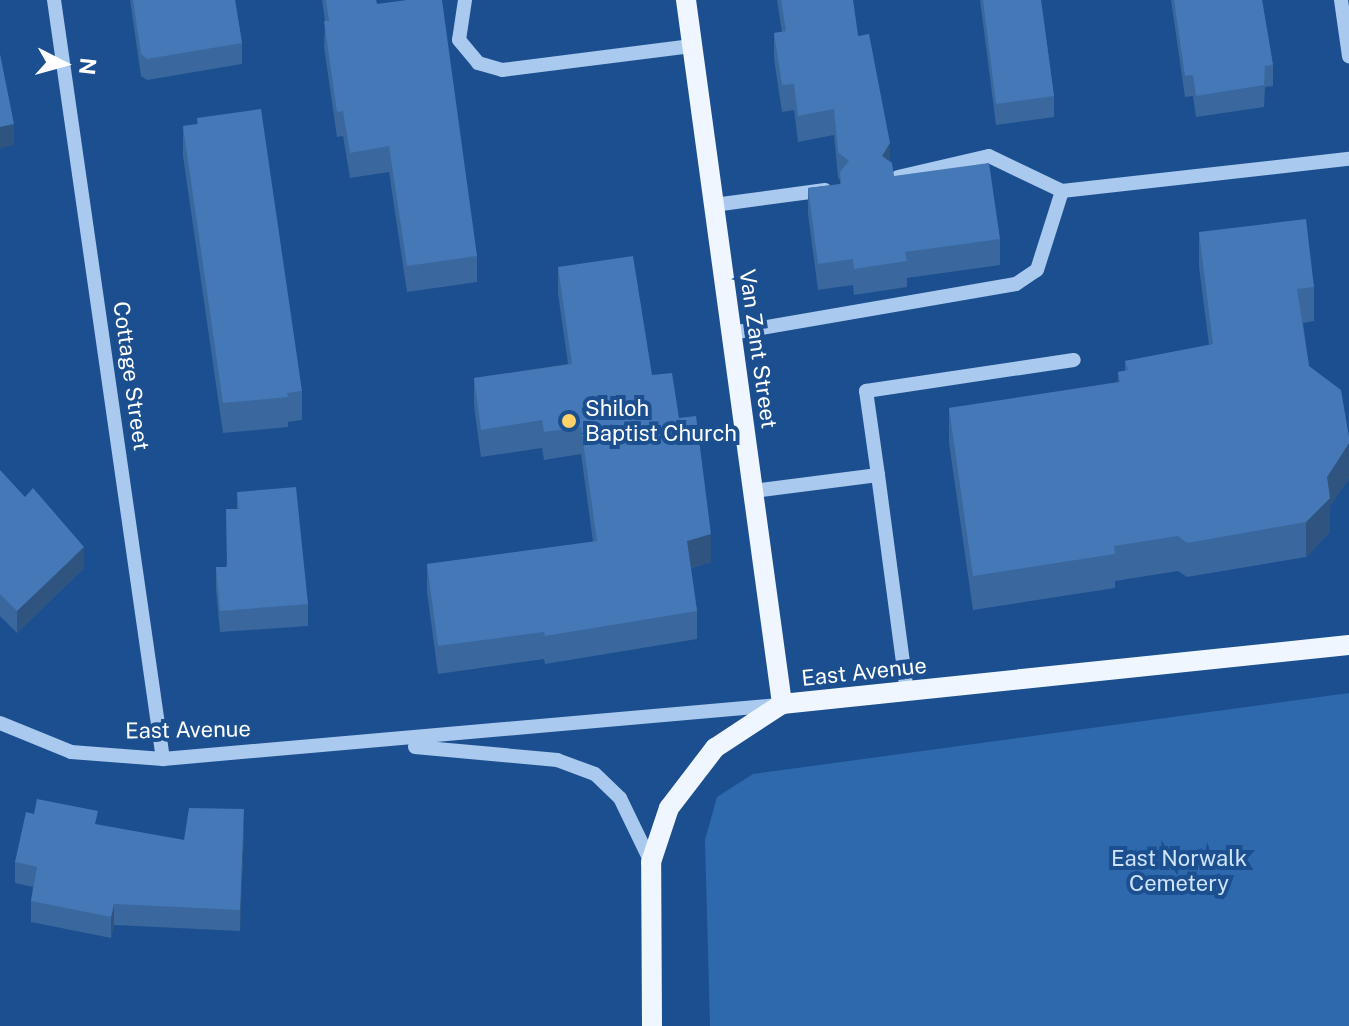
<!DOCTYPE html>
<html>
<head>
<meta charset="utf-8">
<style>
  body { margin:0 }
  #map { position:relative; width:1349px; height:1026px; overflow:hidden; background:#1b4f8f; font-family:"Public Sans",sans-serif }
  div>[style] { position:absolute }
  .green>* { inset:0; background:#2e69ad }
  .minor>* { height:14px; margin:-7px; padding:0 7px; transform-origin:7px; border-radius:7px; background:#a9c9ee }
  .major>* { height:20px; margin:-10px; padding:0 10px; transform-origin:10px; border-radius:10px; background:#f0f6ff }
  .wall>* { inset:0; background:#3a679d }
  .shaded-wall>* { inset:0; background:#305480 }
  .building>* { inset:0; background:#4478b7 }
  .dots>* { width:22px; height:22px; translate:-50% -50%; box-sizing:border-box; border:4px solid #1b4f8f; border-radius:50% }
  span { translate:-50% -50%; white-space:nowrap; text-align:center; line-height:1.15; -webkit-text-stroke:8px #1b4f8f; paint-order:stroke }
  .street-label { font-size:22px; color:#fff }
  .poi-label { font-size:22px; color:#fff }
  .left { translate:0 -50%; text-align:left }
  .park-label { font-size:22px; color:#cfe3fa }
  .north { position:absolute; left:24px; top:24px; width:80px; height:80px; -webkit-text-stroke:6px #1b4f8f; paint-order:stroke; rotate:96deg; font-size:22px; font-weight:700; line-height:32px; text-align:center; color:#fff }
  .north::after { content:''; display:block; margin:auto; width:28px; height:36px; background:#fff; clip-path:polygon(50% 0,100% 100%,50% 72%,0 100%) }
</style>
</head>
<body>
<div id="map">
  <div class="green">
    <i style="clip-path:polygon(1349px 693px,1349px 1026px,710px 1026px,705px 840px,717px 797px,753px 774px)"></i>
  </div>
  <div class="minor">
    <i style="left:54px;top:0;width:767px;rotate:81.83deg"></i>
    <i style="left:465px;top:0;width:40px;rotate:98.5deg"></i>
    <i style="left:459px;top:40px;width:30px;rotate:50deg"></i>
    <i style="left:478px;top:63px;width:25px;rotate:16deg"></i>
    <i style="left:502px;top:70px;width:193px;rotate:-7.2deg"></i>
    <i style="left:1341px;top:0;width:57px;rotate:81.9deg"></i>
    <i style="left:898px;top:177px;width:93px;rotate:-13deg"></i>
    <i style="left:989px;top:156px;width:81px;rotate:25.6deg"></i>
    <i style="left:1062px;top:191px;width:289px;rotate:-6.4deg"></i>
    <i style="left:714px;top:205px;width:112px;rotate:-7.7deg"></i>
    <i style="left:732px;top:333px;width:288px;rotate:-9.8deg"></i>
    <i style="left:1016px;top:284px;width:25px;rotate:-34deg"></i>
    <i style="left:1037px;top:270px;width:83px;rotate:-72.4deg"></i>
    <i style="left:878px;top:475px;width:85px;rotate:-98.1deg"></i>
    <i style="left:866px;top:391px;width:210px;rotate:-8.5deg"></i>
    <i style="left:753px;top:491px;width:126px;rotate:-7.3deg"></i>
    <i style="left:878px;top:475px;width:219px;rotate:82.4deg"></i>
    <i style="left:0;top:723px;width:77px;rotate:22.2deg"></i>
    <i style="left:71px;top:752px;width:92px;rotate:4.4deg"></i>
    <i style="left:163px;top:759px;width:618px;rotate:-5.01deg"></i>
    <i style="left:415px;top:747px;width:143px;rotate:5.2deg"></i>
    <i style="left:557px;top:760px;width:40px;rotate:20.2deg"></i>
    <i style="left:595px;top:774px;width:35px;rotate:44deg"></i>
    <i style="left:620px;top:798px;width:71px;rotate:64.2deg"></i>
  </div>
  <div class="major">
    <i style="left:686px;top:0;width:711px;rotate:82.23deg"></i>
    <i style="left:652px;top:1026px;width:164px;rotate:-90.3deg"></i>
    <i style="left:651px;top:862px;width:57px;rotate:-71.6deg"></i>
    <i style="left:669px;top:808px;width:76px;rotate:-52.5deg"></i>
    <i style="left:715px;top:748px;width:80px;rotate:-33.3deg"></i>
    <i style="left:782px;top:704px;width:570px;rotate:-5.94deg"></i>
  </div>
  <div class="wall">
    <i style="clip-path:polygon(130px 0,235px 0,242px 43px,242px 64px,147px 80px,141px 76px)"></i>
    <i style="clip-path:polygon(322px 0,376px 0,377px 4px,477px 256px,477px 282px,407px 292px,389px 172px,350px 178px,343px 136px,337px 137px,324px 47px,325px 21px)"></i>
    <i style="clip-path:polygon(777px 0,853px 0,858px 36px,894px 176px,1000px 239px,1000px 265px,907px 278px,907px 287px,854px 295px,853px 285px,818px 290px,808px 214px,808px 188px,840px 184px,840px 180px,838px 178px,834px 135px,798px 142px,794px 110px,782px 112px,774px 59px,774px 33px,782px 32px)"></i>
    <i style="clip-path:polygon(980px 0,1041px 0,1054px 96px,1054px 117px,996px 125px)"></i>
    <i style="clip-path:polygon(1171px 0,1262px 0,1273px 65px,1273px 86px,1265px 87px,1264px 107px,1196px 117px,1193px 96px,1185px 97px)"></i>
    <i style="clip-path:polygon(197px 118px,302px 391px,302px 420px,288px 422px,288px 427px,223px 433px,183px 156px,183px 126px,197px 124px)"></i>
    <i style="clip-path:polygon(1199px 232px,1314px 287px,1314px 321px,1303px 323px,1309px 366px,1349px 437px,1349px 478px,1330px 506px,1330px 532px,1306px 557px,1187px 577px,1178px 571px,1115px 581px,1115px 588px,973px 610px,949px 443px,949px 408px,1118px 382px,1118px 372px,1125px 371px,1125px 361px,1209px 345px,1199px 267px)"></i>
    <i style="clip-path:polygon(558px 267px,652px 375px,679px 418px,711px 562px,691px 568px,697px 611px,697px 639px,545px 664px,544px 659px,438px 674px,427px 592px,427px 564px,593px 542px,581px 454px,544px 460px,542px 448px,481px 457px,474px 406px,474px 378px,568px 364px,558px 294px)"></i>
    <i style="clip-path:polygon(0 470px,84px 568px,17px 633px,0 616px)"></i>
    <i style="clip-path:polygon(237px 492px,308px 604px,308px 626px,220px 632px,216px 589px,216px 567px,226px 567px,237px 509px)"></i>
    <i style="clip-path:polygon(34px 814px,184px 840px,244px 830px,240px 931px,114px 925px,111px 938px,31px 922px,31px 901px,33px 887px,15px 883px,15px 862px)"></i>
  </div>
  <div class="shaded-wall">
    <i style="clip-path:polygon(14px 124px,14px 145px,0 148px,0 127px)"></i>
    <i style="clip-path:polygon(890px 143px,890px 169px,882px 156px)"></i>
    <i style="clip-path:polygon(1349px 443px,1349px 478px,1330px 506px,1330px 532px,1306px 557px,1306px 522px,1327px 477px)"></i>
    <i style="clip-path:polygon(711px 534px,711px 562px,687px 569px,687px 541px)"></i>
    <i style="clip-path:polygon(84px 547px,84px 568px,17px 633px,17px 611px)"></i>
    <i style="clip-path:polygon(244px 809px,244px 830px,240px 931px,240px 910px)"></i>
    <i style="clip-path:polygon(114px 904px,114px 925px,111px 938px,111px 917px)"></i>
  </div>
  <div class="building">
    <i style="clip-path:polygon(133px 0,235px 0,242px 43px,147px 59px,141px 54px)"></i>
    <i style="clip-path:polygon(326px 0,376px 0,377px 4px,407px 0,442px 0,477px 256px,407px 266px,389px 146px,350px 153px,343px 111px,337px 112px,324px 21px,329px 21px)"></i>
    <i style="clip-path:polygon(781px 0,853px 0,858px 36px,869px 34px,890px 143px,882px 156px,892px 163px,894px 176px,989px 163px,1000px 239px,905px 252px,907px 261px,854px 269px,853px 259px,818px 264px,808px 188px,841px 184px,840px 172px,849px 161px,838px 152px,834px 109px,798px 116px,794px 84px,782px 85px,774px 33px,786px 31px)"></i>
    <i style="clip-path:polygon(983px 0,1041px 0,1054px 96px,996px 104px)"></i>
    <i style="clip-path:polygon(1174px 0,1262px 0,1273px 65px,1265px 66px,1264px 85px,1196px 96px,1193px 75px,1185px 76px)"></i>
    <i style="clip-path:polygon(0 54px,14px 124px,0 127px)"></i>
    <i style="clip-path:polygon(261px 109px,302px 391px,287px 393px,288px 397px,223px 403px,183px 126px,198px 124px,197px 118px)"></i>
    <i style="clip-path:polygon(1306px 219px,1314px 287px,1297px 289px,1309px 366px,1341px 390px,1349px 437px,1349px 443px,1327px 477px,1330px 498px,1306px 522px,1187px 543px,1178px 536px,1114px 546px,1115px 554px,973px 576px,949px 408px,1120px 382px,1118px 372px,1128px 370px,1125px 361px,1213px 344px,1199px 232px)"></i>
    <i style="clip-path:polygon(633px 256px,652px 375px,672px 373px,679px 418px,696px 416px,711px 534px,687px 541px,697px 611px,545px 636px,544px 632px,438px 646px,427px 564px,597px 541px,581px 427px,544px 432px,542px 420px,481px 430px,474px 378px,572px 364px,558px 267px)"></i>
    <i style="clip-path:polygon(0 470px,25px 497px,33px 488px,84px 547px,17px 611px,0 594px)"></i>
    <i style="clip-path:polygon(296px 487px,308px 604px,220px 611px,216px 567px,227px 567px,226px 509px,239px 509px,237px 492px)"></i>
    <i style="clip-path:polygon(37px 799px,98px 811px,95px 824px,184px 840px,189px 808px,244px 809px,240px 910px,114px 904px,111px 917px,31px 901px,37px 867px,15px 862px,26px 812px,34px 814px)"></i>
  </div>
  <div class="dots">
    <i style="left:569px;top:421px;background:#ffd166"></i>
  </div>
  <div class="street-label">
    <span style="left:758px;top:349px;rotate:82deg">Van Zant Street</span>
    <span style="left:131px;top:376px;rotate:82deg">Cottage Street</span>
    <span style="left:864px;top:672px;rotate:-6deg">East Avenue</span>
    <span style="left:188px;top:730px;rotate:-1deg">East Avenue</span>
  </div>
  <div class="poi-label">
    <span class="left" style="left:585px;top:421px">Shiloh<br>Baptist Church</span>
  </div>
  <div class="park-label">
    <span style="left:1179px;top:871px">East Norwalk<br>Cemetery</span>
  </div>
  <div class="north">N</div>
</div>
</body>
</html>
